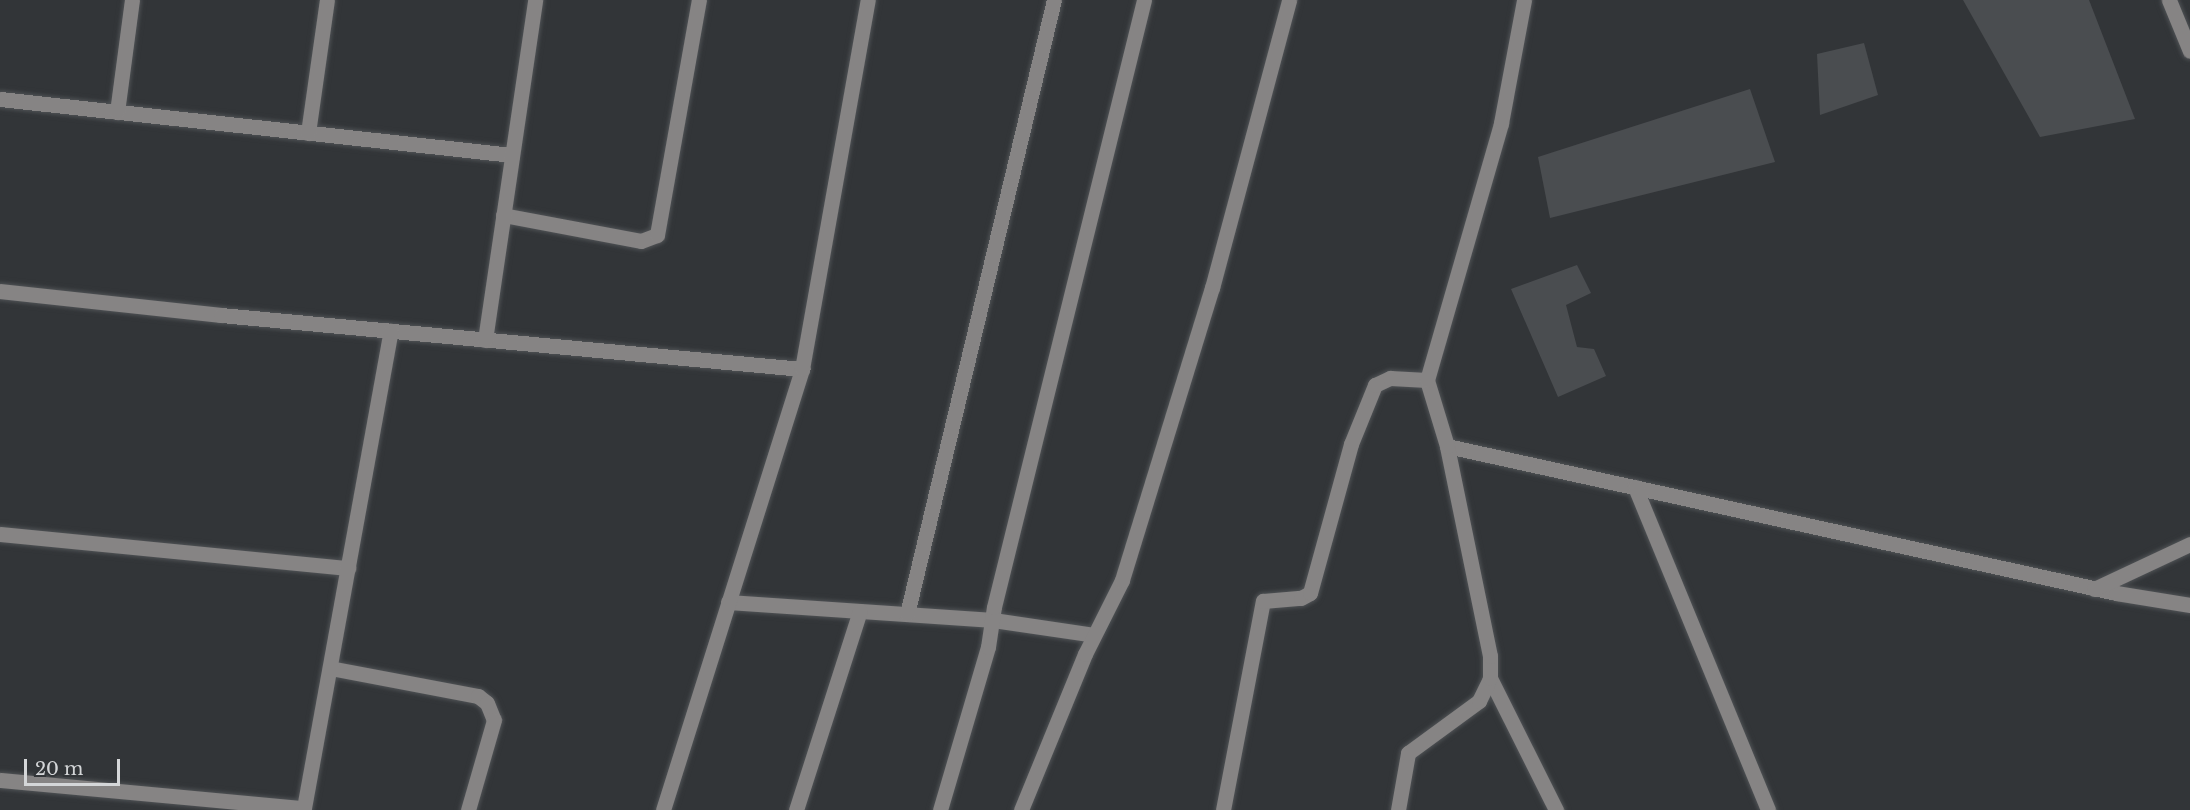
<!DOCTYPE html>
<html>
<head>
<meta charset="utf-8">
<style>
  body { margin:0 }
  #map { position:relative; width:2190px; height:810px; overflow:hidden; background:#323538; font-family:"Libre Baskerville",serif }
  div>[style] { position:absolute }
  .building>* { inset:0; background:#4a4d50 }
  .roads { filter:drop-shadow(0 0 2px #4f5255) drop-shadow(0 0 2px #4f5255) }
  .minor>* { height:15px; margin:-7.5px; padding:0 7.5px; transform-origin:7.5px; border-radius:7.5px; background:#868484 }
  span { translate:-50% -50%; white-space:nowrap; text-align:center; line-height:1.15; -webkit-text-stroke:4.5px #323538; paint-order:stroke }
  .scale { position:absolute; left:24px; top:759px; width:96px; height:27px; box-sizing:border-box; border:3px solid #d4d6d8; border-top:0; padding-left:8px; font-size:18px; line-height:21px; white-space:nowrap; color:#d4d6d8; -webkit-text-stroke:4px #323538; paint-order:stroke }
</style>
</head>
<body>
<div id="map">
  <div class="building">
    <i style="clip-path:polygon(1963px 0,2089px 0,2135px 119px,2040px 137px)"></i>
    <i style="clip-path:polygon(1864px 43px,1878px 95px,1820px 115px,1817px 54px)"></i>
    <i style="clip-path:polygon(1750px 89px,1775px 162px,1550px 218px,1538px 157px)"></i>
    <i style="clip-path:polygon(1577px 265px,1591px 293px,1566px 305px,1577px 347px,1594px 349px,1606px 376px,1558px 397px,1511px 289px)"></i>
  </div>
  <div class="roads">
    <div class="minor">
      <i style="left:2169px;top:0;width:55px;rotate:67.6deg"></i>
      <i style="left:0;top:99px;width:515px;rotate:6.24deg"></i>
      <i style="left:117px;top:112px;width:113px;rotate:-82.4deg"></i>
      <i style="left:308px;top:133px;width:134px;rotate:-81.9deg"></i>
      <i style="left:503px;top:215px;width:140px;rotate:10.7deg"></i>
      <i style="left:641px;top:241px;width:17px;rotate:-21deg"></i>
      <i style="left:657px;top:235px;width:239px;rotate:-79.9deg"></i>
      <i style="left:0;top:291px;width:222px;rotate:6.2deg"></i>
      <i style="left:221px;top:315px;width:584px;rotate:5.31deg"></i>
      <i style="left:485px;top:340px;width:344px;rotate:-81.6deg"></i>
      <i style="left:1447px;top:446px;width:685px;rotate:12.39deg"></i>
      <i style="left:2116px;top:593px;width:75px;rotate:9.2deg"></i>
      <i style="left:1635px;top:487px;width:349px;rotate:67.6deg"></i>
      <i style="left:0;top:534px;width:350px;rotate:5.6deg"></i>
      <i style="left:2094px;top:589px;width:106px;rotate:-25.1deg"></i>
      <i style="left:728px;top:602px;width:266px;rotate:3.9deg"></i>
      <i style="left:993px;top:620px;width:102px;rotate:8.4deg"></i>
      <i style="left:907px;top:614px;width:631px;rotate:-76.54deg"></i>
      <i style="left:330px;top:668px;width:151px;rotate:10.7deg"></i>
      <i style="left:478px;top:696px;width:11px;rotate:38deg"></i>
      <i style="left:487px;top:703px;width:18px;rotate:68deg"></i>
      <i style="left:494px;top:720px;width:94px;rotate:106.1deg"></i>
      <i style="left:1490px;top:678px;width:148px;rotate:63.4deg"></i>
      <i style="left:0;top:780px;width:305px;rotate:5.3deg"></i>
      <i style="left:304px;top:808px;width:485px;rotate:-79.7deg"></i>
      <i style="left:663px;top:810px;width:462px;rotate:-72.5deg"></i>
      <i style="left:802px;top:369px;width:375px;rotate:-79.9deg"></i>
      <i style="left:796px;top:810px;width:209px;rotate:-72.2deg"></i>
      <i style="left:940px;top:810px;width:170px;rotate:-73.6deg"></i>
      <i style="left:988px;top:647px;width:40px;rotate:-81.5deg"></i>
      <i style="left:994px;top:607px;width:625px;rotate:-76.12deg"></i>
      <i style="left:1021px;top:810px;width:169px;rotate:-67.7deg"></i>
      <i style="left:1085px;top:654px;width:83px;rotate:-63.4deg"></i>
      <i style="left:1122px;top:580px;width:306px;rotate:-72.9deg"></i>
      <i style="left:1212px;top:288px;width:298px;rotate:-75deg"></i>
      <i style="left:1223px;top:810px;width:213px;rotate:-79.2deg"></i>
      <i style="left:1263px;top:601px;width:38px;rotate:-5deg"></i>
      <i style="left:1301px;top:598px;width:10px;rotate:-29deg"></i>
      <i style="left:1310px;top:593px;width:155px;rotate:-74.6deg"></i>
      <i style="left:1351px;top:444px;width:64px;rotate:-67.9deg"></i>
      <i style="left:1375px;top:385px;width:17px;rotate:-25deg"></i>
      <i style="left:1390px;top:378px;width:37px;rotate:3deg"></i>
      <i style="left:1398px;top:810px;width:58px;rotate:-80deg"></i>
      <i style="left:1408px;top:753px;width:88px;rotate:-36.2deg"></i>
      <i style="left:1479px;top:701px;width:25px;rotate:-64deg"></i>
      <i style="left:1490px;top:678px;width:22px;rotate:-90deg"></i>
      <i style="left:1490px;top:656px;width:214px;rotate:-101.6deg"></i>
      <i style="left:1447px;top:446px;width:69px;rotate:-106.9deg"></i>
      <i style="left:1427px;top:380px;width:267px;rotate:-73.9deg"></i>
      <i style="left:1501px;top:123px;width:125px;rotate:-79.4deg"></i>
    </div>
  </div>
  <div class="scale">20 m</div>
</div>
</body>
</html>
